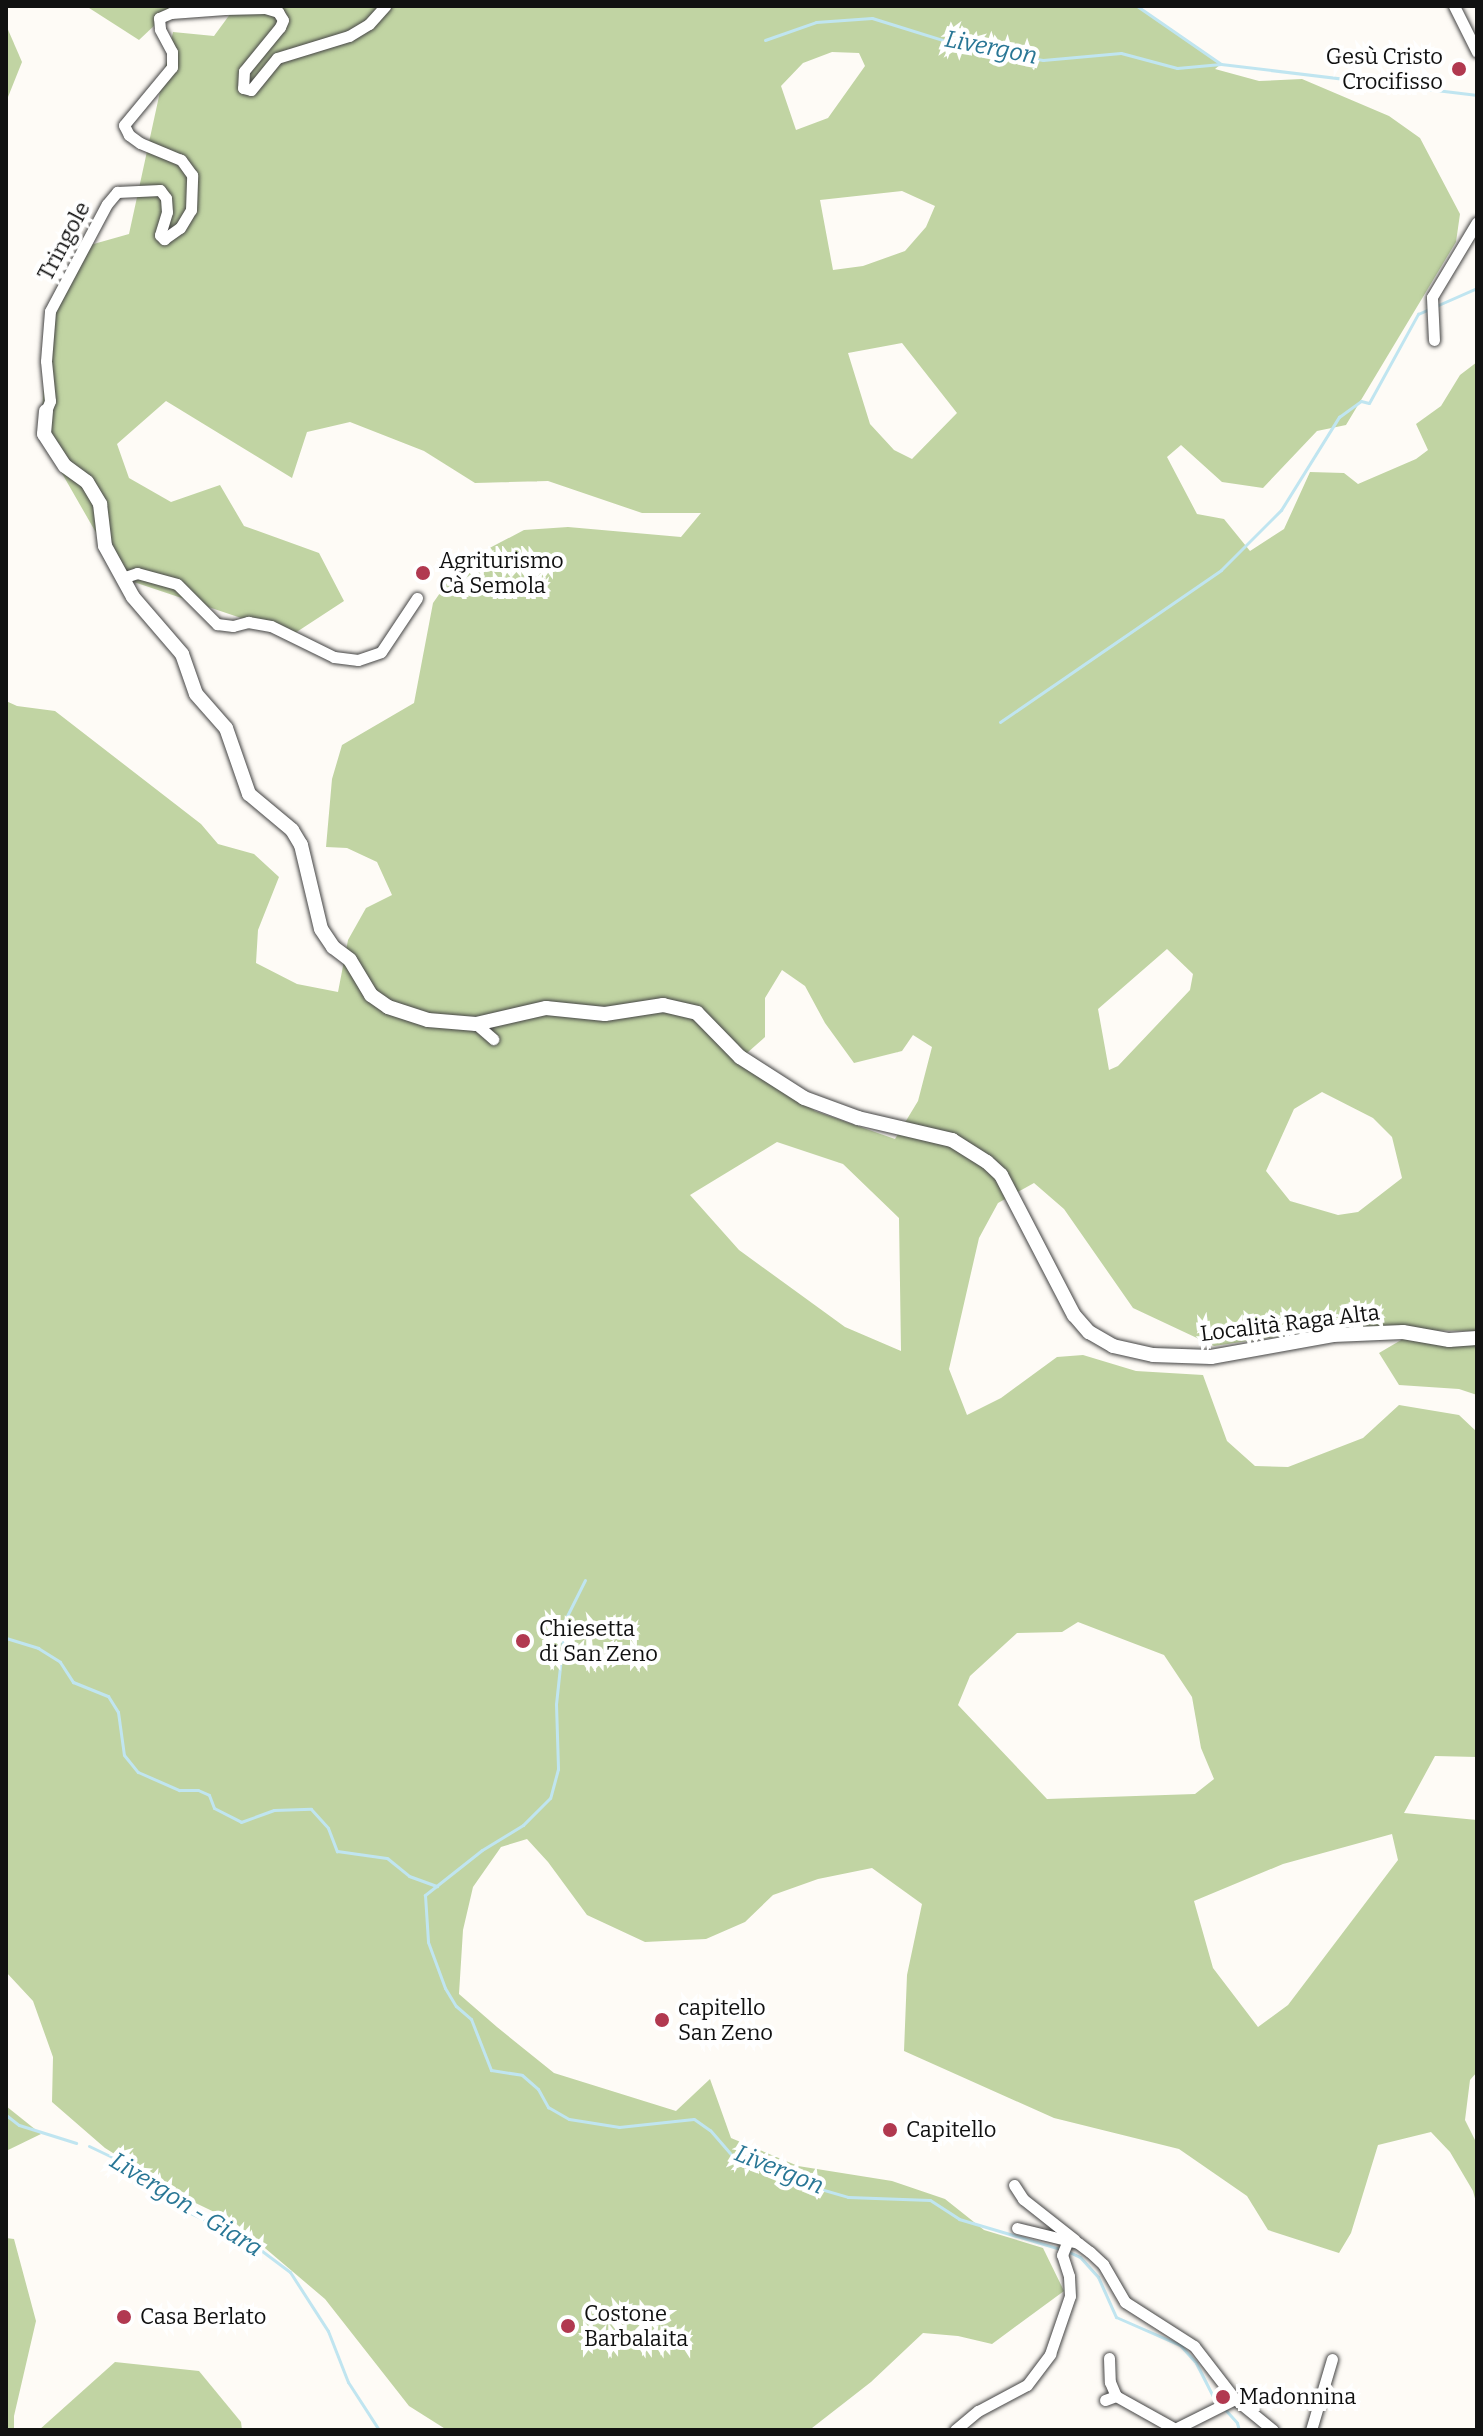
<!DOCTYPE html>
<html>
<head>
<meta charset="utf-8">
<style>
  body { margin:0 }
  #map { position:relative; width:1483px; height:2436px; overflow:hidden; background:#fefbf6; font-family:Bitter,serif }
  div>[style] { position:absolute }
  .forest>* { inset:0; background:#c1d4a3 }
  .stream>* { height:3px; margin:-1.5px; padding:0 1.5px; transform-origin:1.5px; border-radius:1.5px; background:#c0e5f0 }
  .roads { filter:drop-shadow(0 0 2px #444) drop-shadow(0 0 2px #444) }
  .minor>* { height:11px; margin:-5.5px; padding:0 5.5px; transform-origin:5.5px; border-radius:5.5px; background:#fff }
  .tertiary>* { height:14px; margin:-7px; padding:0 7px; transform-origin:7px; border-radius:7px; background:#fff }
  .dots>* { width:22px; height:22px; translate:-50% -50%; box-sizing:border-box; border:4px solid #fff; border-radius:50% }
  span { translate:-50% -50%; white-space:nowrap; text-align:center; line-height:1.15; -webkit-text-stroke:8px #fff; paint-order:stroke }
  .poi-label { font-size:22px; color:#111 }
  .right { translate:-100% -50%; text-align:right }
  .left { translate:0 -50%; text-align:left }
  .street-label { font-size:22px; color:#111 }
  .water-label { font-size:24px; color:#287695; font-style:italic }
  .frame { position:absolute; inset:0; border:8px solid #111; pointer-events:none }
</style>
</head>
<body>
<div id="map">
  <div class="forest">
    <i style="clip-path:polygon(86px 6px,175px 6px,139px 40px)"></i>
    <i style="clip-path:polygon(evenodd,236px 6px,1137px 6px,1221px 64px,1215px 69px,1259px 81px,1302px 79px,1389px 116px,1420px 138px,1460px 214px,1456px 242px,1346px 425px,1317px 431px,1263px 488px,1222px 482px,1181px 445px,1167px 457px,1197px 514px,1224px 519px,1250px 551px,1284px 529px,1310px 472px,1344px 473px,1358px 484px,1416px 459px,1428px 450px,1416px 424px,1441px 406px,1460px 375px,1477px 362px,1477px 1331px,1330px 1329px,1214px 1346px,1133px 1308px,1064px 1209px,1034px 1183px,998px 1203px,979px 1238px,949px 1369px,967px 1415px,1001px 1398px,1057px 1357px,1083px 1355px,1136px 1371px,1203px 1375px,1227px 1441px,1255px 1466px,1288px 1467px,1363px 1438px,1399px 1405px,1459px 1415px,1477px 1432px,1477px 1757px,1435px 1756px,1404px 1813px,1477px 1820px,1477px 2072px,1470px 2080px,1465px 2120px,1477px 2144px,1477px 2206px,1473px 2191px,1450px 2152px,1431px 2132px,1378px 2145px,1351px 2233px,1339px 2253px,1268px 2230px,1247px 2196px,1179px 2149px,1054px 2118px,904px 2051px,907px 1975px,922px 1904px,872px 1868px,818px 1879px,773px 1895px,745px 1922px,706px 1939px,645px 1942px,587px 1915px,548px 1862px,527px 1839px,501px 1847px,473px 1887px,463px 1930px,459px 1994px,497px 2027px,554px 2073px,676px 2111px,710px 2079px,731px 2138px,798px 2166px,892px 2181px,945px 2199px,984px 2230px,1043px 2248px,1064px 2291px,992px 2344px,958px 2336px,923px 2333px,871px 2382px,812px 2428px,447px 2430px,409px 2406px,325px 2299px,233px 2221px,181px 2196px,105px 2148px,52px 2102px,53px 2057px,33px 2001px,6px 1972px,6px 701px,17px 706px,55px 711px,201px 824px,218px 844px,254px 854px,279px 877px,258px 930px,256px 963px,297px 984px,338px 992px,348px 940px,366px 908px,392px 895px,377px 862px,347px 848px,326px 847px,332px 779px,342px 745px,414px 703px,433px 603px,461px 563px,524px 530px,568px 527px,681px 537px,701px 513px,642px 513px,548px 481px,475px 483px,424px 451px,350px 422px,307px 432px,292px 478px,166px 401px,117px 444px,129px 478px,171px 502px,220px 485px,244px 526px,319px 553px,344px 601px,292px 635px,122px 578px,40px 435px,50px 311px,83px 247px,129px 234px,173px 32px,214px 36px,236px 6px,832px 52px,859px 53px,865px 66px,828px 118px,796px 130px,781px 86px,803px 63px,832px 52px,236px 6px,902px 191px,935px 206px,926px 227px,905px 251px,863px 266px,833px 270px,820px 200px,902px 191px,236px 6px,902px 343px,957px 413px,912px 459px,894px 450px,870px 424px,848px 353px,902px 343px,236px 6px,1167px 949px,1193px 974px,1190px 990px,1118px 1066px,1109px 1070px,1098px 1009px,1167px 949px,236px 6px,782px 970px,805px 986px,825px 1023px,854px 1063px,902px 1051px,913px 1035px,932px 1047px,918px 1101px,895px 1139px,815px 1111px,739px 1060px,765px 1037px,765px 998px,782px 970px,236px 6px,1322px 1092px,1373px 1118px,1392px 1137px,1402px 1178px,1358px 1212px,1338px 1215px,1290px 1201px,1266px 1171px,1294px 1109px,1322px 1092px,236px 6px,777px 1142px,843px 1164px,899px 1218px,901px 1351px,845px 1327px,739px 1250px,690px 1195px,777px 1142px,236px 6px,1078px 1622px,1164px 1655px,1192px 1697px,1201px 1748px,1214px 1779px,1195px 1794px,1047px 1799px,958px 1705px,970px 1676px,1017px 1633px,1062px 1632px,1078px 1622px,236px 6px,1392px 1834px,1398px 1860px,1288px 2005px,1258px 2027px,1213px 1968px,1194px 1901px,1283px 1864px,1392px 1834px)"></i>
    <i style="clip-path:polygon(6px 25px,22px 62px,6px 102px)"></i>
    <i style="clip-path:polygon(1413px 1333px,1477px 1338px,1477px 1395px,1459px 1389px,1399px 1385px,1379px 1353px)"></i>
    <i style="clip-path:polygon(6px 2106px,41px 2134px,6px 2151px)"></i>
    <i style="clip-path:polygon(6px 2238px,14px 2239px,36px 2321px,14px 2416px,14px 2430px,6px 2430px)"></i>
    <i style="clip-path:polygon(115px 2362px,199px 2371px,241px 2422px,242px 2430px,39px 2430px)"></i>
  </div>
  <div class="stream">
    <i style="left:1137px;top:6px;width:102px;rotate:34.6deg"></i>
    <i style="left:765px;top:40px;width:54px;rotate:-19.4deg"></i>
    <i style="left:816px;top:22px;width:56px;rotate:-4.1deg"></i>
    <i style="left:872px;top:18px;width:97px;rotate:17.3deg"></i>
    <i style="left:965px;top:47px;width:79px;rotate:9.5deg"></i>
    <i style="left:1043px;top:60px;width:78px;rotate:-5.1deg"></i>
    <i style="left:1121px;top:53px;width:58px;rotate:15deg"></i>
    <i style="left:1177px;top:68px;width:44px;rotate:-5.2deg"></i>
    <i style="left:1221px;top:64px;width:258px;rotate:6.9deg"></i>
    <i style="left:1436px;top:306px;width:45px;rotate:-23.7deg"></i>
    <i style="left:1000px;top:722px;width:268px;rotate:-34.5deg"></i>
    <i style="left:1221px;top:570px;width:85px;rotate:-45deg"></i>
    <i style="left:1281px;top:510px;width:110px;rotate:-58.1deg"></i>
    <i style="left:1339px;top:417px;width:27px;rotate:-36deg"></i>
    <i style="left:1361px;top:401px;width:8px;rotate:14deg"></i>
    <i style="left:1369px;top:403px;width:102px;rotate:-61.2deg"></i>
    <i style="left:1418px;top:314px;width:12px;rotate:-24deg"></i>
    <i style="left:585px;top:1580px;width:45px;rotate:116.6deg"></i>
    <i style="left:565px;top:1620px;width:84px;rotate:96.1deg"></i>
    <i style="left:556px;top:1704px;width:65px;rotate:88.2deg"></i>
    <i style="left:558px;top:1769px;width:30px;rotate:105deg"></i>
    <i style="left:550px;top:1798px;width:38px;rotate:135deg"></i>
    <i style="left:523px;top:1825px;width:48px;rotate:148.6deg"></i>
    <i style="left:482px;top:1850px;width:73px;rotate:141.7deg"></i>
    <i style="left:425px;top:1895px;width:47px;rotate:86.3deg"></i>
    <i style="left:428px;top:1942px;width:49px;rotate:69.7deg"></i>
    <i style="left:445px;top:1988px;width:21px;rotate:59deg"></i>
    <i style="left:456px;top:2006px;width:20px;rotate:41deg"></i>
    <i style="left:471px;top:2019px;width:55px;rotate:68.6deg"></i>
    <i style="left:491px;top:2070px;width:31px;rotate:9deg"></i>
    <i style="left:522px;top:2075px;width:21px;rotate:41deg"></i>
    <i style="left:538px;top:2089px;width:21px;rotate:61deg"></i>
    <i style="left:548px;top:2107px;width:24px;rotate:30deg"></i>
    <i style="left:569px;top:2119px;width:51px;rotate:9.1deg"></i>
    <i style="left:619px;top:2127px;width:75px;rotate:-6.1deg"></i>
    <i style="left:694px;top:2119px;width:19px;rotate:35deg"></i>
    <i style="left:710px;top:2130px;width:33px;rotate:49deg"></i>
    <i style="left:732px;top:2155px;width:27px;rotate:17deg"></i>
    <i style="left:758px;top:2163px;width:39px;rotate:27deg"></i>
    <i style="left:793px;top:2181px;width:57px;rotate:16.2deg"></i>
    <i style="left:848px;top:2197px;width:82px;rotate:2.1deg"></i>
    <i style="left:930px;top:2200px;width:35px;rotate:33deg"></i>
    <i style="left:959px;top:2219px;width:105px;rotate:16.5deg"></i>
    <i style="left:6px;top:1638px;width:34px;rotate:17deg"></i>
    <i style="left:38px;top:1648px;width:26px;rotate:32deg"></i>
    <i style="left:60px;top:1662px;width:24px;rotate:57deg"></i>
    <i style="left:73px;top:1682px;width:38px;rotate:22deg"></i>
    <i style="left:108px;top:1696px;width:19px;rotate:58deg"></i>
    <i style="left:118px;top:1712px;width:43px;rotate:82.1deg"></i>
    <i style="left:124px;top:1755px;width:22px;rotate:51deg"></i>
    <i style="left:138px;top:1772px;width:45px;rotate:23.7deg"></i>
    <i style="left:179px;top:1790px;width:19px"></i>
    <i style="left:198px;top:1790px;width:12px;rotate:24deg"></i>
    <i style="left:209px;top:1795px;width:14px;rotate:69deg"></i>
    <i style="left:214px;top:1808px;width:30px;rotate:27deg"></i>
    <i style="left:241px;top:1822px;width:35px;rotate:-20deg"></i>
    <i style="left:274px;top:1810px;width:37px;rotate:-2deg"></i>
    <i style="left:311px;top:1809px;width:25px;rotate:48deg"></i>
    <i style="left:328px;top:1828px;width:25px;rotate:69deg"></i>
    <i style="left:337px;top:1851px;width:50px;rotate:8deg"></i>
    <i style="left:387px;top:1858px;width:28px;rotate:39deg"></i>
    <i style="left:409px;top:1876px;width:30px;rotate:20deg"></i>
    <i style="left:6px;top:2115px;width:16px;rotate:38deg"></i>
    <i style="left:19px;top:2125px;width:60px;rotate:17.5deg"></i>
    <i style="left:89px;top:2146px;width:55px;rotate:25.6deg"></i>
    <i style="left:139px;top:2170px;width:21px;rotate:31deg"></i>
    <i style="left:157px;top:2181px;width:44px;rotate:45deg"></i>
    <i style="left:188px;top:2212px;width:64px;rotate:25deg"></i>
    <i style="left:246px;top:2239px;width:55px;rotate:36.9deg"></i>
    <i style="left:290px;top:2272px;width:70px;rotate:57.2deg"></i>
    <i style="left:328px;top:2331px;width:55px;rotate:68.6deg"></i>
    <i style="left:348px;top:2382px;width:57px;rotate:57.1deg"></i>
    <i style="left:1067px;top:2251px;width:14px;rotate:25deg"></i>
    <i style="left:1080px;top:2257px;width:27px;rotate:48deg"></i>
    <i style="left:1098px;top:2277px;width:44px;rotate:65.8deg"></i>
    <i style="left:1116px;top:2317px;width:70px;rotate:23.6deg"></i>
    <i style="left:1180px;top:2345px;width:24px;rotate:48deg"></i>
    <i style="left:1196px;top:2363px;width:37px;rotate:63deg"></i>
    <i style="left:1213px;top:2396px;width:36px;rotate:48deg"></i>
    <i style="left:1237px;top:2423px;width:7px;rotate:74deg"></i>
  </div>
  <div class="roads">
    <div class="minor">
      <i style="left:1454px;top:6px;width:51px;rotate:63.4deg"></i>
      <i style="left:1434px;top:340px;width:43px;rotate:-92.7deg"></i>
      <i style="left:1432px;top:297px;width:87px;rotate:-59deg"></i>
      <i style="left:46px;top:411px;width:11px;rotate:-68deg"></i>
      <i style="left:50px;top:401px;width:40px;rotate:-95.7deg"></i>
      <i style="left:46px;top:361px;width:50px;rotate:-85.4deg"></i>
      <i style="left:50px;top:311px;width:121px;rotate:-62deg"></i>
      <i style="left:107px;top:204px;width:16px;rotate:-50deg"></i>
      <i style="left:117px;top:192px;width:43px;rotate:-2.7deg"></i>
      <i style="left:160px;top:190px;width:10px;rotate:53deg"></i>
      <i style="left:166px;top:198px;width:14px;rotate:86deg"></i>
      <i style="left:167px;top:212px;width:24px;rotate:107deg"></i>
      <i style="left:160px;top:235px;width:6px;rotate:45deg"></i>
      <i style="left:164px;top:239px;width:19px;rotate:-35deg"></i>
      <i style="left:180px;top:228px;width:21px;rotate:-59deg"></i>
      <i style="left:191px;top:210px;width:35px;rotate:-88deg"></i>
      <i style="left:192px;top:175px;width:19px;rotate:-126deg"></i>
      <i style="left:181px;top:160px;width:44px;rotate:-157.5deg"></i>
      <i style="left:140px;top:143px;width:14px;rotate:-144deg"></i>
      <i style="left:129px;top:135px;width:11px;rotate:-117deg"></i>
      <i style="left:124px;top:125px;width:75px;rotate:-50.4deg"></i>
      <i style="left:172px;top:67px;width:15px;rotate:-90deg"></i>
      <i style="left:172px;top:52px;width:26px;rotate:-118deg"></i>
      <i style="left:160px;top:29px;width:11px;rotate:-95deg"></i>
      <i style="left:159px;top:18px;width:13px;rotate:-23deg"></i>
      <i style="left:171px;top:13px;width:54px;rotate:-4.2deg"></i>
      <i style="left:225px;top:9px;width:40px;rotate:-1.4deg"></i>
      <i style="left:265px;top:8px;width:14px;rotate:17deg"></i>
      <i style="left:278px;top:12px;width:9px;rotate:58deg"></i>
      <i style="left:283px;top:20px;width:8px;rotate:113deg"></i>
      <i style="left:280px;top:27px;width:57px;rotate:129.3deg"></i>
      <i style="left:244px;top:71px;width:17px;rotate:93deg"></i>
      <i style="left:243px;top:88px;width:8px;rotate:14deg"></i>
      <i style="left:251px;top:90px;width:41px;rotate:-50.9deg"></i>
      <i style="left:277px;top:58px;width:75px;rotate:-17deg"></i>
      <i style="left:349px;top:36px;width:23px;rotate:-31deg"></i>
      <i style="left:369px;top:24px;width:24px;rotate:-48deg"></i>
      <i style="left:122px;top:578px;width:16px;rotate:-18deg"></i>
      <i style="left:137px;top:573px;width:41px;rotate:15.4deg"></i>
      <i style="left:177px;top:584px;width:57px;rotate:45deg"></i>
      <i style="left:217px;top:624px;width:16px;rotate:7deg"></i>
      <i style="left:233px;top:626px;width:16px;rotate:-15deg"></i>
      <i style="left:248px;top:622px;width:23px;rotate:10deg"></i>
      <i style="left:271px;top:626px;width:70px;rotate:26.2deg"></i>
      <i style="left:334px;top:657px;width:24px;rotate:7deg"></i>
      <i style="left:358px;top:660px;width:24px;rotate:-19deg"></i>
      <i style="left:381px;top:652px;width:65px;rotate:-56.3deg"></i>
      <i style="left:476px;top:1024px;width:23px;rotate:41deg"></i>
      <i style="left:1014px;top:2185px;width:17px;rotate:57deg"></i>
      <i style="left:1023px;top:2199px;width:66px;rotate:38.3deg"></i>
      <i style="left:1017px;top:2228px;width:63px;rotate:13.8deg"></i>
      <i style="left:1078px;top:2243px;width:15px;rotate:37deg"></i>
      <i style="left:1090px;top:2252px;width:18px;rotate:43deg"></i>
      <i style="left:1103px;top:2264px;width:44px;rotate:59.9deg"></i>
      <i style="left:1125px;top:2302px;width:82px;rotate:32.5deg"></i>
      <i style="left:1194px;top:2346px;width:67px;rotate:52.3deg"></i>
      <i style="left:1235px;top:2399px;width:49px;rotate:39.2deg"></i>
      <i style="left:1109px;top:2358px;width:24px;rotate:88deg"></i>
      <i style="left:1110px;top:2382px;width:15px;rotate:67deg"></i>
      <i style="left:1105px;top:2400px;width:12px;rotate:-20deg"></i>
      <i style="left:1116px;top:2396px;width:68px;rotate:29.2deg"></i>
      <i style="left:955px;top:2430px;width:30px;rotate:-40deg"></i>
      <i style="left:978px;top:2411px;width:55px;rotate:-28deg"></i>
      <i style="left:1027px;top:2385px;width:39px;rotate:-53deg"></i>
      <i style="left:1050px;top:2354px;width:61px;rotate:-71deg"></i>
      <i style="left:1070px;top:2296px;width:20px;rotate:-93deg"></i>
      <i style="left:1069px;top:2276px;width:22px;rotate:-108deg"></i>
      <i style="left:1062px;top:2255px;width:16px;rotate:-68deg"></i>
      <i style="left:1173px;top:2430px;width:69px;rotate:-26.6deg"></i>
      <i style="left:1311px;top:2430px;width:74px;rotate:-73.5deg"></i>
    </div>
    <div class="tertiary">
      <i style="left:46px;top:411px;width:23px;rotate:95deg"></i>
      <i style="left:44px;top:434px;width:38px;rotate:57deg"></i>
      <i style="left:65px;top:466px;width:27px;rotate:36deg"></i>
      <i style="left:87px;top:482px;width:26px;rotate:59deg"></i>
      <i style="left:100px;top:504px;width:42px;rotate:83.2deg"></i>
      <i style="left:105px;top:546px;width:58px;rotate:61.2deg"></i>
      <i style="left:133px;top:597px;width:75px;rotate:49.3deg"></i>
      <i style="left:182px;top:654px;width:42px;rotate:70.7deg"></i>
      <i style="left:196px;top:694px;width:45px;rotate:48.6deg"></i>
      <i style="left:226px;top:728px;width:70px;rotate:70.8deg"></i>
      <i style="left:249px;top:794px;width:56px;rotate:39.9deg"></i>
      <i style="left:292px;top:830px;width:17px;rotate:59deg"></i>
      <i style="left:301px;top:845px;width:86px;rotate:76.6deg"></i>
      <i style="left:321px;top:929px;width:22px;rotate:56deg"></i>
      <i style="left:333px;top:947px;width:21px;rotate:37deg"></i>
      <i style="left:350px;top:960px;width:41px;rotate:59deg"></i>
      <i style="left:371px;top:995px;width:21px;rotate:35deg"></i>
      <i style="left:388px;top:1007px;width:42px;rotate:18deg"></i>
      <i style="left:428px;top:1020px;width:48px;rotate:4.8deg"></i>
      <i style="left:476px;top:1024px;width:72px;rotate:-12.9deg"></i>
      <i style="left:546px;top:1008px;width:59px;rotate:5.8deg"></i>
      <i style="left:605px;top:1014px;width:59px;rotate:-8.8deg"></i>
      <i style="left:663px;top:1005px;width:35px;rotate:13deg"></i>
      <i style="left:697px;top:1013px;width:62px;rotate:45.7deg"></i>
      <i style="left:740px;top:1057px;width:76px;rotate:32.6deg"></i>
      <i style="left:804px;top:1098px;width:58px;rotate:20.3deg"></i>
      <i style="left:858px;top:1118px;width:97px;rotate:13.2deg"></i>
      <i style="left:952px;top:1140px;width:41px;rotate:32.2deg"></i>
      <i style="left:987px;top:1162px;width:19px;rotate:43deg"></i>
      <i style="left:1001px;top:1175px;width:158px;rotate:62.5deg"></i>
      <i style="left:1074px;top:1315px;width:23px;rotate:49deg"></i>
      <i style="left:1089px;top:1332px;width:28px;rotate:30deg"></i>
      <i style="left:1113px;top:1346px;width:41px;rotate:12.7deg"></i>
      <i style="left:1153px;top:1355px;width:58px;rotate:2deg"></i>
      <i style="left:1211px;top:1357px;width:124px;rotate:-10.2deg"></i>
      <i style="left:1333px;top:1335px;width:70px;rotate:-2.5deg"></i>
      <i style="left:1403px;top:1332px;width:47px;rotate:9.9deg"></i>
      <i style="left:1449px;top:1340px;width:28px;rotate:-4deg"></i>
    </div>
  </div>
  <div class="dots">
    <i style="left:1459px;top:69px;background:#b13950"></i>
    <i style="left:423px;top:573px;background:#b13950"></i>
    <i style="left:523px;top:1641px;background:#b13950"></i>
    <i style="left:662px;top:2020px;background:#b13950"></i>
    <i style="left:890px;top:2130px;background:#b13950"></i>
    <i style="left:124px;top:2317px;background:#b13950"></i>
    <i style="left:568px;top:2326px;background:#b13950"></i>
    <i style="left:1223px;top:2397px;background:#b13950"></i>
  </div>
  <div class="poi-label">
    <span class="right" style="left:1443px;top:69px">Gesù Cristo<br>Crocifisso</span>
    <span class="left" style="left:439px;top:573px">Agriturismo<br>Cà Semola</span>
    <span class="left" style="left:539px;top:1641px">Chiesetta<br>di San Zeno</span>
    <span class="left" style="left:678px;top:2020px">capitello<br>San Zeno</span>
    <span class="left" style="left:906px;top:2130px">Capitello</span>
    <span class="left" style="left:584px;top:2326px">Costone<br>Barbalaita</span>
    <span class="left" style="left:140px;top:2317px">Casa Berlato</span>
    <span class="left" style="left:1239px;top:2397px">Madonnina</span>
  </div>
  <div class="street-label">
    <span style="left:64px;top:241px;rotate:-62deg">Tringole</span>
    <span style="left:1290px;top:1323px;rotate:-7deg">Località Raga Alta</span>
  </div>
  <div class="water-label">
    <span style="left:991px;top:48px;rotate:11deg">Livergon</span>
    <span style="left:779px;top:2170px;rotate:22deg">Livergon</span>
    <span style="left:186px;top:2205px;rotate:32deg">Livergon - Giara</span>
  </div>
  <div class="frame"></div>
</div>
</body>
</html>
